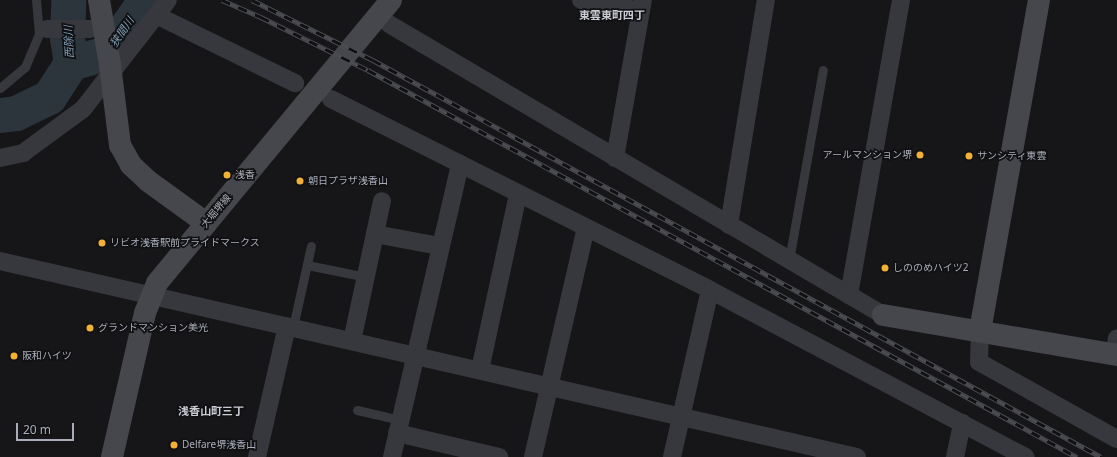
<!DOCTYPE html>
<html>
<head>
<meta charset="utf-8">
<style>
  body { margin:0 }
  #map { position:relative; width:1117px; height:457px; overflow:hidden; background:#161618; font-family:"Noto Sans","Noto Sans JP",sans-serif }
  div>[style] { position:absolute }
  .river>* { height:35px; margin:-17.5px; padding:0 17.5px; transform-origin:17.5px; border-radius:17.5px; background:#2c353c }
  .lane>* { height:9px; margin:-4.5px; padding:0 4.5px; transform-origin:4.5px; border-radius:4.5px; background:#37383d }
  .street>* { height:18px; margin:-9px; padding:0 9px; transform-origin:9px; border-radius:9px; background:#37383d }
  .secondary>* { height:22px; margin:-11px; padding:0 11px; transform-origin:11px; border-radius:11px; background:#45474d }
  .rail>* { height:4.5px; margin-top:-2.25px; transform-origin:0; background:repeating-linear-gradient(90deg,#111113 0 9px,#4a4c52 0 18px); box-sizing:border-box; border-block:1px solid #4a4c52 }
  .dots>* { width:11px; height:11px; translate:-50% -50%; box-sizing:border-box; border:2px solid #111113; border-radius:50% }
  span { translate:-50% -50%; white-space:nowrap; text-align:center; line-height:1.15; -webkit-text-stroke:3.5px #111113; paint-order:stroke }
  .poi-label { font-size:10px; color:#a8adb8 }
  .right { translate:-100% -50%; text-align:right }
  .left { translate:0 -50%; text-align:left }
  .street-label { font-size:10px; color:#a8adb8 }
  .neighbourhood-label { font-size:11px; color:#c9ccd4; font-weight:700 }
  .water-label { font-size:11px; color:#7f9bb3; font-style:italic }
  .scale { position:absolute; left:16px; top:423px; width:58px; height:18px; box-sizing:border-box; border:2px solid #a8adb8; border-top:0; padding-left:5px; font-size:12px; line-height:14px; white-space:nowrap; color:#a8adb8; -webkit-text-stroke:3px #111113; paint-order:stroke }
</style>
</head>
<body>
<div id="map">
  <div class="river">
    <i style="left:71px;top:63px;width:40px;rotate:-16deg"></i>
    <i style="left:109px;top:52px;width:63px;rotate:-55.3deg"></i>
    <i style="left:0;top:115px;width:16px;rotate:-7deg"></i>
    <i style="left:16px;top:113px;width:37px;rotate:-26deg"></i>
    <i style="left:49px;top:97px;width:40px;rotate:-57.1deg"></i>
    <i style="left:71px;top:63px;width:25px;rotate:-99deg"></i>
    <i style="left:67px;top:38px;width:38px;rotate:-88deg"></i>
  </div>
  <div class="lane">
    <i style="left:0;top:88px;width:33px;rotate:-40deg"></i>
    <i style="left:25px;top:67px;width:36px;rotate:-67deg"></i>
    <i style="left:39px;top:34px;width:34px;rotate:-95deg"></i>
    <i style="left:789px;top:260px;width:193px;rotate:-79.9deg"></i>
    <i style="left:307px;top:265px;width:60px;rotate:11.5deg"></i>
    <i style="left:293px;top:327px;width:83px;rotate:-77.5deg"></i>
    <i style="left:357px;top:410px;width:44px;rotate:13.1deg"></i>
  </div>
  <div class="street">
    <i style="left:581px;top:0;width:61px;rotate:10.4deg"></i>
    <i style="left:156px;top:15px;width:155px;rotate:26.1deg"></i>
    <i style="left:389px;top:24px;width:573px;rotate:30.5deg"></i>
    <i style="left:47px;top:29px;width:43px"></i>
    <i style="left:331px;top:99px;width:424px;rotate:26.7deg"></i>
    <i style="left:710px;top:290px;width:357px;rotate:27.9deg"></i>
    <i style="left:0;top:158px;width:24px;rotate:-12deg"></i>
    <i style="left:23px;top:153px;width:74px;rotate:-36.3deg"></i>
    <i style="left:83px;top:109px;width:138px;rotate:-52.1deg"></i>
    <i style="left:615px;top:158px;width:160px;rotate:-80deg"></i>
    <i style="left:729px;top:225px;width:228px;rotate:-80.7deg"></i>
    <i style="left:375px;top:234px;width:66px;rotate:10.5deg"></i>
    <i style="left:0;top:261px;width:879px;rotate:12.88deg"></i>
    <i style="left:849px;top:295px;width:300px;rotate:-80deg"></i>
    <i style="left:980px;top:331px;width:31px;rotate:92deg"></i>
    <i style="left:979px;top:362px;width:158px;rotate:29.2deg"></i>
    <i style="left:352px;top:341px;width:143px;rotate:-77.9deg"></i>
    <i style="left:1114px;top:355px;width:17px;rotate:-80deg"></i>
    <i style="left:480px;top:370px;width:180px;rotate:-77.8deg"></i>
    <i style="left:397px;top:433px;width:105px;rotate:13.2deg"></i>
    <i style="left:257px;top:457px;width:134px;rotate:-77.1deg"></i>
    <i style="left:392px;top:457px;width:301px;rotate:-76.9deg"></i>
    <i style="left:533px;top:457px;width:235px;rotate:-77deg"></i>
    <i style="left:672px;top:457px;width:171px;rotate:-77.2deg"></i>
    <i style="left:955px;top:457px;width:35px;rotate:-78deg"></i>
  </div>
  <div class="secondary">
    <i style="left:99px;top:0;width:66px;rotate:80.4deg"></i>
    <i style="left:110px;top:65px;width:81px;rotate:82.9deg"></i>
    <i style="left:120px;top:145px;width:23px;rotate:61deg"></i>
    <i style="left:131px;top:165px;width:23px;rotate:43deg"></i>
    <i style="left:148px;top:181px;width:72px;rotate:35.9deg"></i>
    <i style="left:883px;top:315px;width:237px;rotate:9.7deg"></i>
    <i style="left:980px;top:331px;width:336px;rotate:-79.9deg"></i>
    <i style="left:112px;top:457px;width:148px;rotate:-77.1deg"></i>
    <i style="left:145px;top:313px;width:32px;rotate:-68deg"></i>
    <i style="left:157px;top:283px;width:367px;rotate:-50.4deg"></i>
  </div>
  <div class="rail">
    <i style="left:222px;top:0;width:43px;rotate:23.6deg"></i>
    <i style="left:261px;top:17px;width:119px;rotate:26.4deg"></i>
    <i style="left:368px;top:70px;width:808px;rotate:28.63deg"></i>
    <i style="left:252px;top:0;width:135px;rotate:26.4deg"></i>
    <i style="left:373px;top:60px;width:829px;rotate:28.6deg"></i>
  </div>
  <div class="dots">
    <i style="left:920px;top:155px;background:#f2b134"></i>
    <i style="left:969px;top:156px;background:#f2b134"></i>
    <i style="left:227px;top:175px;background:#f2b134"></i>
    <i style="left:300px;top:181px;background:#f2b134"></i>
    <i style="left:102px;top:243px;background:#f2b134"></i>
    <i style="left:885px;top:268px;background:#f2b134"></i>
    <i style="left:90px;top:328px;background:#f2b134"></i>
    <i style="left:14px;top:356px;background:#f2b134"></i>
    <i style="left:174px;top:445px;background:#f2b134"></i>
  </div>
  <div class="poi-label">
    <span class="right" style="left:912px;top:155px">アールマンション堺</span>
    <span class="left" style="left:977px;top:156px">サンシティ東雲</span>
    <span class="left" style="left:235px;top:175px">浅香</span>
    <span class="left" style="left:308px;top:181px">朝日プラザ浅香山</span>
    <span class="left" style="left:110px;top:243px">リビオ浅香駅前プライドマークス</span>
    <span class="left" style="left:893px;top:268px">しののめハイツ2</span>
    <span class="left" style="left:98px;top:328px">グランドマンション美光</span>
    <span class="left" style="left:22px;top:356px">阪和ハイツ</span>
    <span class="left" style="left:182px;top:445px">Delfare堺浅香山</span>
  </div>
  <div class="street-label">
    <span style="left:216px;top:211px;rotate:-50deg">大堀堺線</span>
  </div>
  <div class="neighbourhood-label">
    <span style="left:612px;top:15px">東雲東町四丁</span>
    <span style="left:211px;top:411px">浅香山町三丁</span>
  </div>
  <div class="water-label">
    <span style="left:122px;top:32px;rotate:-56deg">狭間川</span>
    <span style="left:69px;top:42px;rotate:-93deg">西除川</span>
  </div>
  <div class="scale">20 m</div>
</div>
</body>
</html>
